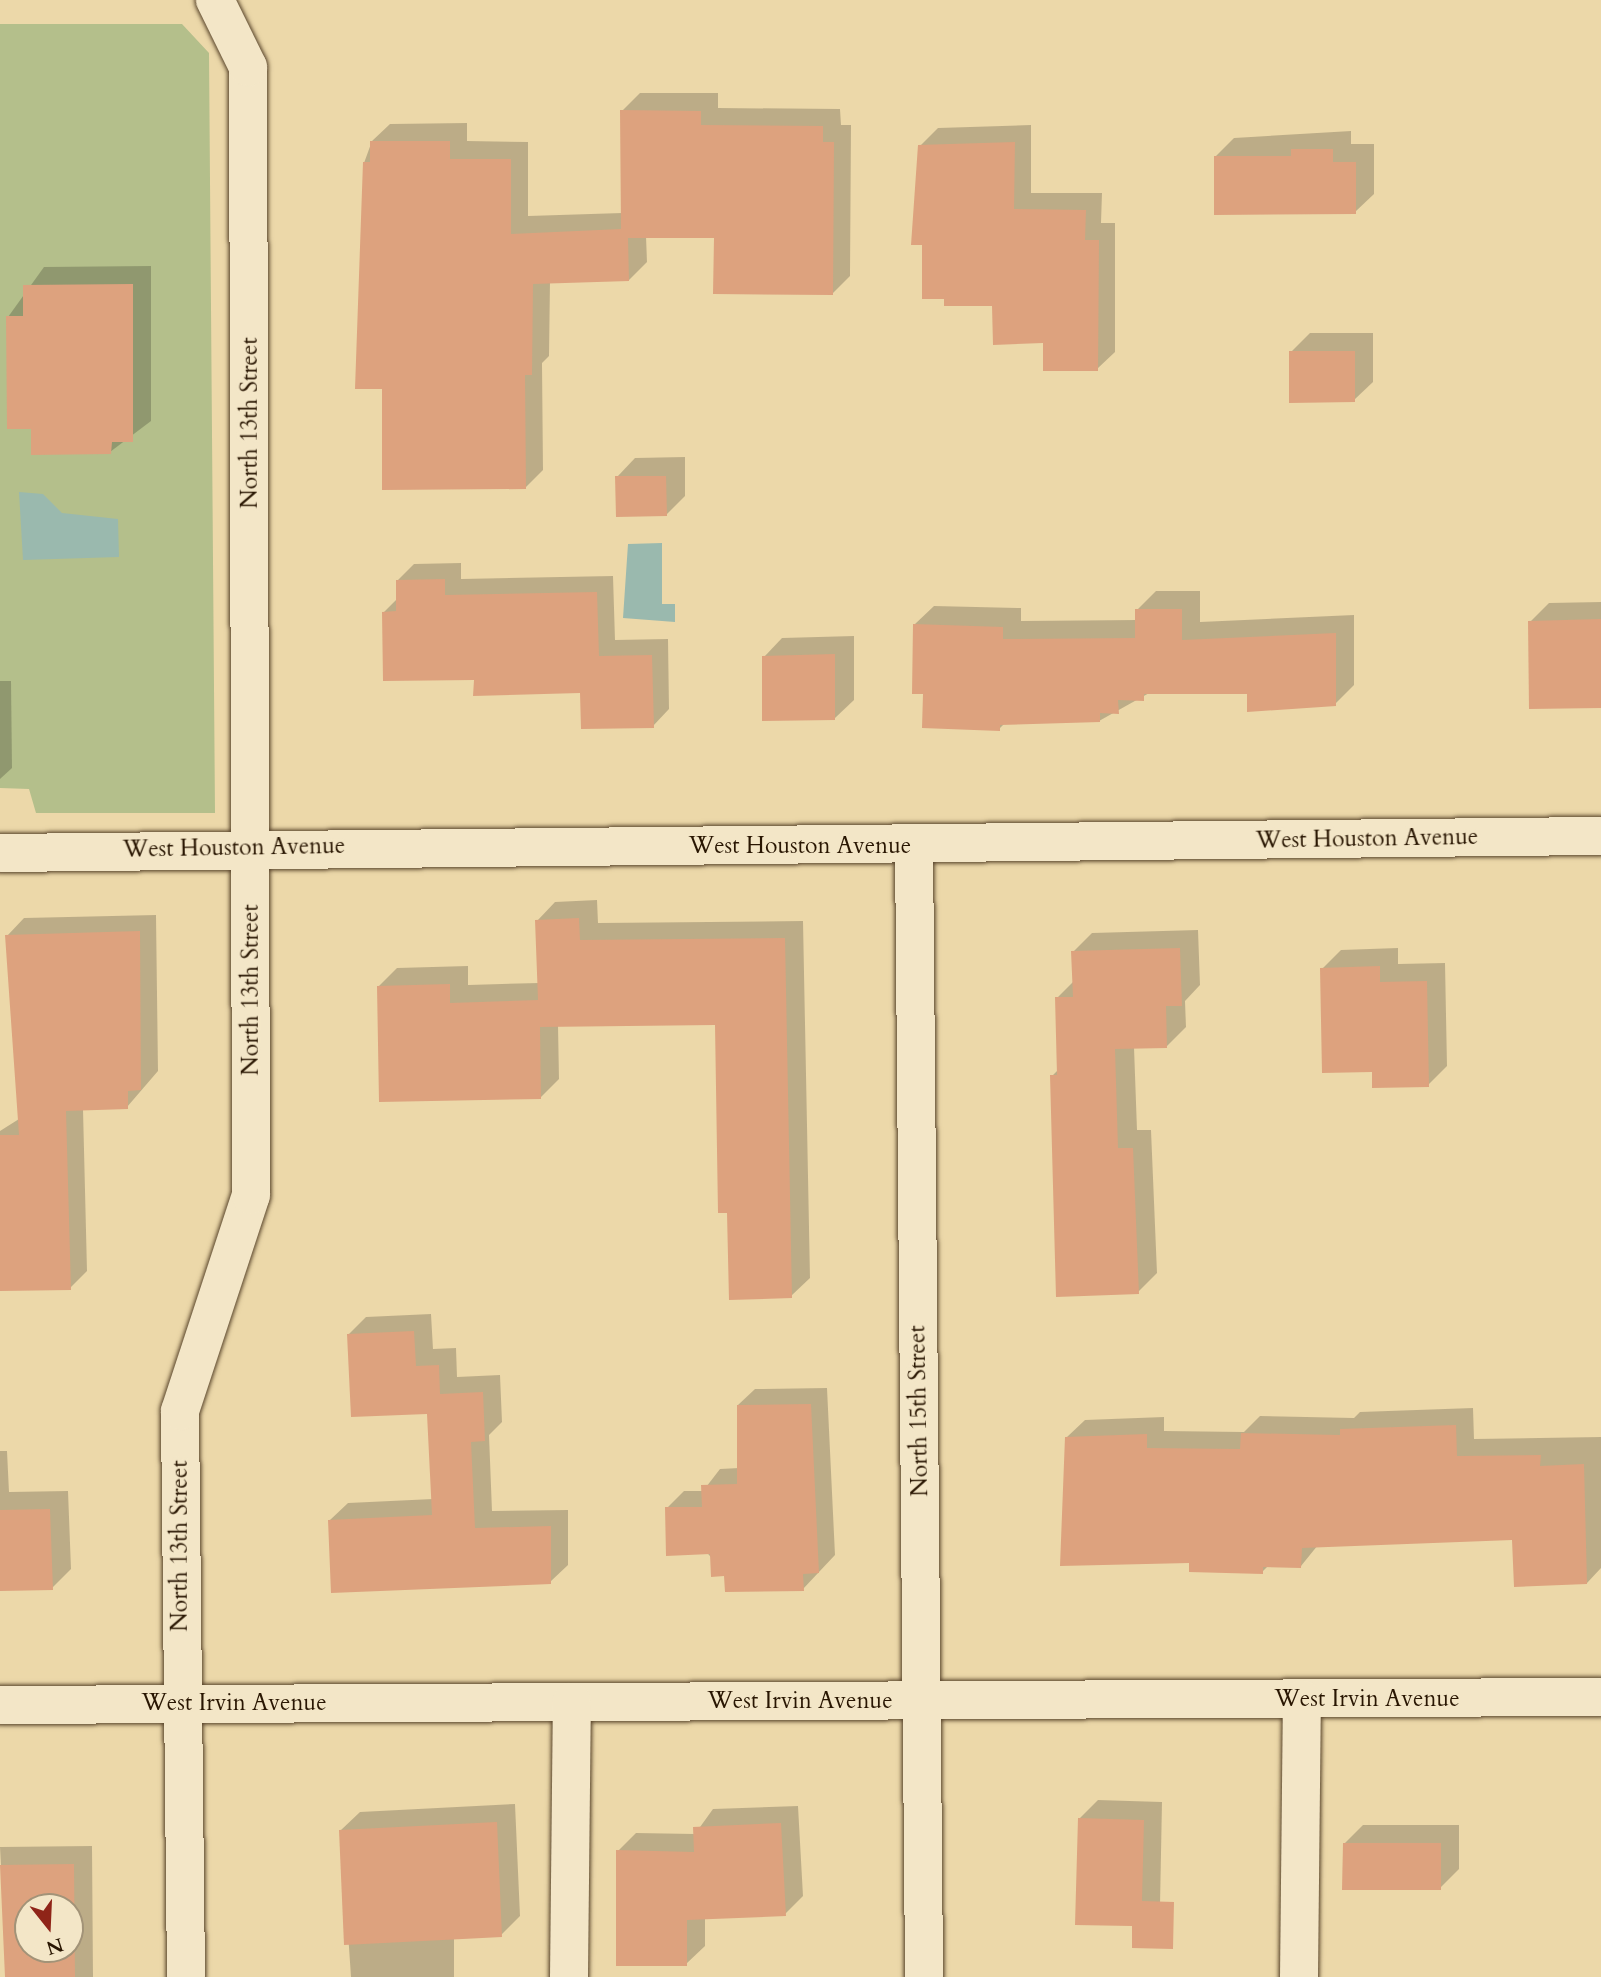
<!DOCTYPE html>
<html>
<head>
<meta charset="utf-8">
<style>
  body { margin:0 }
  #map { position:relative; width:1601px; height:1977px; overflow:hidden; background:#ecd8a9; font-family:Cardo,serif }
  div>[style] { position:absolute }
  .green>* { inset:0; background:#b4bf8b }
  .water>* { inset:0; background:#9ab9ae }
  .shadow>* { inset:0; background:#0003 }
  .building>* { inset:0; background:#dda27e }
  .roads { filter:drop-shadow(0 0 2px #5a462c) drop-shadow(0 0 2px #5a462c) }
  .minor>* { height:38px; margin:-19px; padding:0 19px; transform-origin:19px; border-radius:19px; background:#f3e6c7 }
  span { translate:-50% -50%; white-space:nowrap; text-align:center; line-height:1.15; -webkit-text-stroke:6px #f3e6c7; paint-order:stroke }
  .street-label { font-size:23px; color:#291602 }
  .north { position:absolute; left:14px; top:1893px; width:70px; height:70px; box-sizing:border-box; background:#f3e6c7; border:2px solid #a29378; border-radius:50%; rotate:162deg; font-size:19px; font-weight:700; line-height:28px; text-align:center; color:#291602 }
  .north::after { content:''; display:block; margin:auto; width:24px; height:32px; background:#8f2418; clip-path:polygon(50% 0,100% 100%,50% 72%,0 100%) }
</style>
</head>
<body>
<div id="map">
  <div class="green">
    <i style="clip-path:polygon(0 24px,182px 24px,209px 53px,215px 813px,36px 813px,29px 789px,0 788px)"></i>
  </div>
  <div class="water">
    <i style="clip-path:polygon(19px 492px,43px 494px,62px 513px,118px 519px,119px 557px,23px 560px)"></i>
    <i style="clip-path:polygon(662px 543px,662px 604px,675px 604px,675px 622px,623px 618px,628px 544px)"></i>
  </div>
  <div class="shadow">
    <i style="clip-path:polygon(640px 93px,718px 93px,718px 108px,840px 109px,841px 125px,851px 125px,850px 276px,832px 294px,716px 236px,646px 236px,647px 262px,629px 280px,550px 282px,549px 356px,542px 363px,543px 470px,525px 488px,384px 387px,364px 163px,372px 141px,390px 124px,467px 123px,467px 141px,528px 142px,528px 216px,622px 213px,622px 111px)"></i>
    <i style="clip-path:polygon(1031px 125px,1031px 193px,1102px 193px,1101px 223px,1115px 223px,1115px 352px,1097px 369px,994px 304px,920px 146px,938px 128px)"></i>
    <i style="clip-path:polygon(1351px 131px,1351px 144px,1374px 144px,1374px 194px,1355px 212px,1215px 157px,1234px 138px)"></i>
    <i style="clip-path:polygon(151px 266px,151px 421px,110px 452px,8px 317px,44px 267px)"></i>
    <i style="clip-path:polygon(1310px 333px,1373px 333px,1373px 382px,1354px 400px,1291px 352px)"></i>
    <i style="clip-path:polygon(685px 457px,685px 496px,666px 515px,617px 477px,635px 458px)"></i>
    <i style="clip-path:polygon(461px 563px,461px 579px,613px 576px,615px 640px,668px 639px,669px 709px,653px 726px,582px 692px,476px 679px,384px 612px,398px 598px,398px 580px,414px 564px)"></i>
    <i style="clip-path:polygon(1156px 591px,1200px 591px,1200px 622px,1354px 615px,1354px 685px,1335px 704px,1249px 693px,1151px 692px,1099px 721px,1005px 723px,999px 729px,925px 693px,915px 624px,934px 606px,1021px 608px,1021px 621px,1137px 620px,1137px 610px)"></i>
    <i style="clip-path:polygon(1601px 602px,1601px 706px,1530px 622px,1549px 603px)"></i>
    <i style="clip-path:polygon(854px 636px,854px 700px,835px 718px,764px 657px,782px 638px)"></i>
    <i style="clip-path:polygon(0 681px,11px 681px,12px 768px,0 779px)"></i>
    <i style="clip-path:polygon(597px 900px,598px 923px,803px 921px,810px 1278px,791px 1296px,729px 1211px,717px 1023px,558px 1025px,559px 1079px,540px 1098px,379px 986px,397px 968px,468px 966px,468px 985px,539px 983px,537px 921px,555px 902px)"></i>
    <i style="clip-path:polygon(156px 915px,158px 1071px,127px 1107px,83px 1109px,87px 1271px,70px 1288px,0 1290px,0 1131px,19px 1119px,7px 936px,24px 918px)"></i>
    <i style="clip-path:polygon(1198px 930px,1200px 985px,1185px 1001px,1186px 1027px,1167px 1046px,1134px 1047px,1137px 1130px,1151px 1130px,1157px 1273px,1138px 1292px,1052px 1076px,1058px 1070px,1057px 998px,1074px 981px,1073px 952px,1092px 933px)"></i>
    <i style="clip-path:polygon(1398px 948px,1398px 964px,1445px 963px,1447px 1066px,1428px 1085px,1374px 1070px,1322px 969px,1341px 950px)"></i>
    <i style="clip-path:polygon(431px 1314px,433px 1349px,456px 1348px,457px 1377px,500px 1375px,502px 1422px,489px 1435px,492px 1511px,568px 1510px,568px 1565px,550px 1582px,330px 1520px,348px 1503px,433px 1499px,428px 1412px,348px 1335px,366px 1317px)"></i>
    <i style="clip-path:polygon(827px 1388px,835px 1555px,803px 1589px,726px 1574px,667px 1508px,684px 1491px,703px 1491px,720px 1469px,739px 1468px,738px 1405px,755px 1389px)"></i>
    <i style="clip-path:polygon(1473px 1408px,1474px 1439px,1601px 1437px,1601px 1568px,1587px 1583px,1514px 1539px,1318px 1545px,1301px 1566px,1269px 1565px,1262px 1572px,1191px 1561px,1067px 1437px,1085px 1420px,1164px 1417px,1164px 1431px,1244px 1432px,1260px 1416px,1354px 1418px,1360px 1412px)"></i>
    <i style="clip-path:polygon(0 1451px,7px 1451px,9px 1492px,68px 1491px,71px 1569px,52px 1588px,0 1590px)"></i>
    <i style="clip-path:polygon(1098px 1800px,1162px 1802px,1160px 1905px,1077px 1923px,1079px 1819px)"></i>
    <i style="clip-path:polygon(515px 1804px,520px 1916px,501px 1935px,454px 1938px,454px 1977px,351px 1977px,341px 1830px,360px 1812px)"></i>
    <i style="clip-path:polygon(798px 1806px,803px 1896px,785px 1914px,705px 1918px,705px 1946px,686px 1964px,618px 1851px,636px 1833px,695px 1834px,713px 1809px)"></i>
    <i style="clip-path:polygon(1363px 1825px,1459px 1825px,1459px 1869px,1440px 1888px,1344px 1844px)"></i>
    <i style="clip-path:polygon(evenodd,92px 1846px,93px 1977px,7px 1977px,0 1847px,92px 1846px,28px 1907px,70px 1907px,70px 1949px,28px 1949px,28px 1907px)"></i>
  </div>
  <div class="building">
    <i style="clip-path:polygon(620px 110px,701px 111px,701px 125px,823px 126px,823px 142px,834px 142px,833px 295px,713px 294px,714px 238px,628px 238px,629px 281px,533px 284px,532px 375px,525px 375px,526px 489px,382px 490px,382px 389px,355px 389px,363px 162px,370px 162px,370px 141px,450px 141px,450px 159px,511px 159px,511px 234px,621px 229px)"></i>
    <i style="clip-path:polygon(1015px 142px,1014px 209px,1086px 210px,1085px 240px,1099px 240px,1098px 371px,1043px 371px,1043px 343px,993px 345px,992px 306px,944px 306px,944px 299px,922px 299px,922px 245px,911px 245px,918px 145px)"></i>
    <i style="clip-path:polygon(1291px 149px,1333px 149px,1333px 162px,1356px 162px,1356px 214px,1214px 215px,1214px 156px,1291px 156px)"></i>
    <i style="clip-path:polygon(133px 284px,133px 442px,112px 442px,111px 454px,31px 455px,31px 429px,7px 429px,6px 316px,23px 316px,23px 285px)"></i>
    <i style="clip-path:polygon(1289px 351px,1355px 351px,1355px 402px,1289px 403px)"></i>
    <i style="clip-path:polygon(615px 476px,666px 476px,667px 516px,616px 517px)"></i>
    <i style="clip-path:polygon(445px 579px,445px 595px,597px 592px,599px 656px,652px 655px,654px 728px,581px 729px,580px 693px,473px 696px,474px 680px,383px 681px,382px 612px,396px 611px,396px 580px)"></i>
    <i style="clip-path:polygon(1135px 609px,1182px 609px,1182px 640px,1336px 633px,1336px 706px,1247px 712px,1247px 694px,1144px 694px,1144px 701px,1118px 700px,1119px 714px,1100px 713px,1100px 722px,1000px 725px,1000px 731px,922px 728px,923px 694px,912px 694px,913px 624px,1003px 627px,1003px 639px,1135px 638px)"></i>
    <i style="clip-path:polygon(1601px 619px,1601px 708px,1529px 709px,1528px 621px)"></i>
    <i style="clip-path:polygon(835px 654px,835px 720px,762px 721px,762px 656px)"></i>
    <i style="clip-path:polygon(579px 918px,580px 940px,785px 938px,792px 1298px,729px 1300px,727px 1213px,718px 1213px,715px 1025px,540px 1027px,541px 1099px,379px 1102px,377px 986px,450px 984px,450px 1003px,538px 1000px,535px 920px)"></i>
    <i style="clip-path:polygon(140px 931px,141px 1090px,128px 1091px,128px 1109px,66px 1111px,71px 1290px,0 1291px,0 1135px,19px 1135px,5px 935px)"></i>
    <i style="clip-path:polygon(1180px 948px,1182px 1006px,1166px 1006px,1167px 1048px,1115px 1049px,1118px 1148px,1133px 1148px,1139px 1294px,1056px 1297px,1050px 1075px,1057px 1075px,1055px 997px,1073px 997px,1071px 951px)"></i>
    <i style="clip-path:polygon(1380px 966px,1380px 982px,1427px 981px,1429px 1087px,1372px 1088px,1372px 1072px,1322px 1073px,1320px 968px)"></i>
    <i style="clip-path:polygon(414px 1331px,416px 1366px,439px 1365px,440px 1394px,483px 1392px,485px 1441px,471px 1442px,475px 1528px,551px 1526px,551px 1584px,331px 1593px,328px 1520px,432px 1515px,427px 1414px,351px 1417px,347px 1334px)"></i>
    <i style="clip-path:polygon(811px 1404px,819px 1573px,803px 1574px,804px 1591px,725px 1592px,724px 1576px,711px 1577px,710px 1554px,666px 1556px,665px 1507px,702px 1507px,701px 1485px,737px 1484px,737px 1405px)"></i>
    <i style="clip-path:polygon(1456px 1425px,1457px 1456px,1541px 1455px,1540px 1466px,1584px 1464px,1587px 1584px,1514px 1587px,1512px 1540px,1302px 1548px,1301px 1568px,1263px 1567px,1263px 1574px,1189px 1572px,1189px 1563px,1060px 1566px,1065px 1437px,1147px 1434px,1147px 1448px,1240px 1449px,1241px 1433px,1340px 1435px,1340px 1429px)"></i>
    <i style="clip-path:polygon(50px 1509px,53px 1590px,0 1591px,0 1510px)"></i>
    <i style="clip-path:polygon(1078px 1818px,1144px 1820px,1142px 1901px,1174px 1902px,1173px 1949px,1132px 1948px,1132px 1926px,1075px 1925px)"></i>
    <i style="clip-path:polygon(497px 1822px,502px 1937px,344px 1945px,339px 1830px)"></i>
    <i style="clip-path:polygon(781px 1823px,786px 1916px,687px 1920px,687px 1966px,616px 1966px,616px 1850px,694px 1852px,693px 1827px)"></i>
    <i style="clip-path:polygon(1343px 1843px,1441px 1843px,1441px 1890px,1342px 1890px)"></i>
    <i style="clip-path:polygon(evenodd,74px 1864px,75px 1977px,5px 1977px,0 1865px,74px 1864px,28px 1907px,70px 1907px,70px 1949px,28px 1949px,28px 1907px)"></i>
  </div>
  <div class="roads">
    <div class="minor">
      <i style="left:914px;top:846px;width:1131px;rotate:89.49deg"></i>
      <i style="left:0;top:853px;width:1601px;rotate:-0.61deg"></i>
      <i style="left:0;top:1705px;width:1601px;rotate:-0.29deg"></i>
      <i style="left:186px;top:1977px;width:566px;rotate:-90.61deg"></i>
      <i style="left:180px;top:1411px;width:227px;rotate:-71.8deg"></i>
      <i style="left:251px;top:1195px;width:1128px;rotate:-90.15deg"></i>
      <i style="left:248px;top:67px;width:75px;rotate:-116.2deg"></i>
      <i style="left:569px;top:1977px;width:275px;rotate:-89.4deg"></i>
      <i style="left:1299px;top:1977px;width:278px;rotate:-89.4deg"></i>
    </div>
  </div>
  <div class="street-label">
    <span style="left:250px;top:423px;rotate:-90deg">North 13th Street</span>
    <span style="left:1367px;top:839px;rotate:-1deg">West Houston Avenue</span>
    <span style="left:800px;top:846px">West Houston Avenue</span>
    <span style="left:234px;top:848px;rotate:-1deg">West Houston Avenue</span>
    <span style="left:251px;top:990px;rotate:-90deg">North 13th Street</span>
    <span style="left:919px;top:1411px;rotate:-91deg">North 15th Street</span>
    <span style="left:180px;top:1546px;rotate:-90deg">North 13th Street</span>
    <span style="left:1367px;top:1699px">West Irvin Avenue</span>
    <span style="left:800px;top:1701px">West Irvin Avenue</span>
    <span style="left:234px;top:1703px">West Irvin Avenue</span>
  </div>
  <div class="north">N</div>
</div>
</body>
</html>
